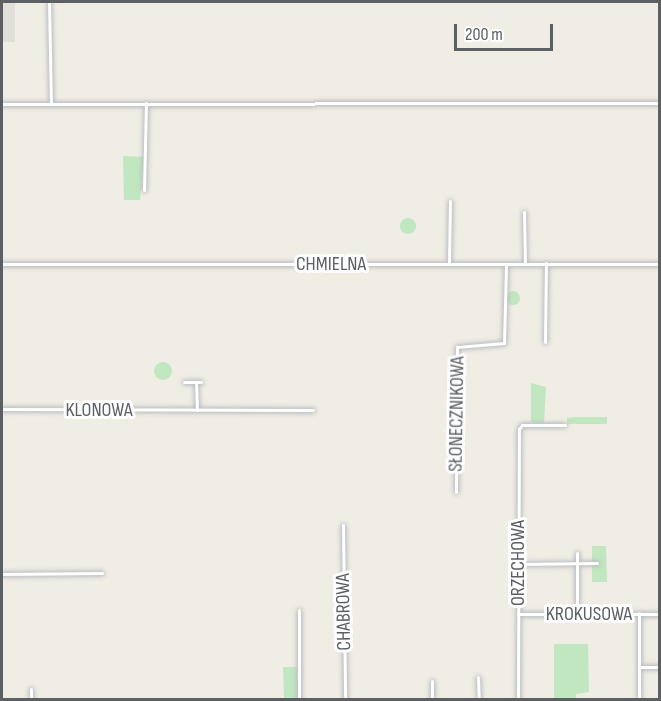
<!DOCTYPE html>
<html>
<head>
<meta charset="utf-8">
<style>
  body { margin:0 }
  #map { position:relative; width:661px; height:701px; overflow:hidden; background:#efede4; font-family:"Sofia Sans Condensed",sans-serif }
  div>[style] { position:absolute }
  .industrial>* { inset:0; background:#e0dfd9 }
  .green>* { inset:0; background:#c0e7c0 }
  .round { border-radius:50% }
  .roads { filter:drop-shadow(0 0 2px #b7babf) drop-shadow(0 0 2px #b7babf) }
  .minor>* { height:3px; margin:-1.5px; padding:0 1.5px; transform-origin:1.5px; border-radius:1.5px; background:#fff }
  span { translate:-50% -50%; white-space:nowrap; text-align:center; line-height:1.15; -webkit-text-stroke:6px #fff; paint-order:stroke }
  .street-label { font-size:20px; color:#5c6065 }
  .frame { position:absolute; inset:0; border:3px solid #5c6065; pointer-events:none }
  .scale { position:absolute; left:454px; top:24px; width:99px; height:27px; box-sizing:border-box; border:3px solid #5c6065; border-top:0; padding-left:8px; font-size:18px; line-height:21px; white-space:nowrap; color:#5c6065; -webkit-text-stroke:4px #fff; paint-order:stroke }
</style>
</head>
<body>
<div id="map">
  <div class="industrial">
    <i style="clip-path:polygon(2px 2px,15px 2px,15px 42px,2px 42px)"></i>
  </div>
  <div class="green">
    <i style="clip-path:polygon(123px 156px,144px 157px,140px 200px,124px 200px)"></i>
    <i class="round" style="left:400px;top:218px;width:16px;height:16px"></i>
    <i class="round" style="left:506px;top:291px;width:14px;height:14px"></i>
    <i class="round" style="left:154px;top:362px;width:18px;height:18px"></i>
    <i style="clip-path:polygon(531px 383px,546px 387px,544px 423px,531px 422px)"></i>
    <i style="clip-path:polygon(607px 417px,607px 424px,567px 424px,567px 418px,575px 417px)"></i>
    <i style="clip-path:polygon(592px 546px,606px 546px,607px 582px,592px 582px)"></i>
    <i style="clip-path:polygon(554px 644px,588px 644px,589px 692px,576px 694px,576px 699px,554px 699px)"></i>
    <i style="clip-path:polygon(283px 667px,297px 667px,298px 699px,284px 699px)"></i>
  </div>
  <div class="roads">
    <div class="minor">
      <i style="left:49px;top:2px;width:101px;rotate:88.9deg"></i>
      <i style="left:2px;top:104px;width:658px;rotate:-0.09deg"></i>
      <i style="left:144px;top:190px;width:87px;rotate:-88.7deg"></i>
      <i style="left:524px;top:212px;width:51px;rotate:88.9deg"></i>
      <i style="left:449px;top:263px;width:62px;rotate:-89.1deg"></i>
      <i style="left:2px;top:264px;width:658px"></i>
      <i style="left:545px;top:342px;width:79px;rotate:-89.3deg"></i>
      <i style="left:184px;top:382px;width:17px"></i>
      <i style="left:196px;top:382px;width:28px;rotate:88deg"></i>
      <i style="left:2px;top:409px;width:311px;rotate:0.2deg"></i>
      <i style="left:456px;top:492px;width:145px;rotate:-89.6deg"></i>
      <i style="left:457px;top:347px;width:47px;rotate:-4.9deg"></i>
      <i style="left:504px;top:343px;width:79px;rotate:-88.5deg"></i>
      <i style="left:343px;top:525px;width:175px;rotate:89.3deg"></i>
      <i style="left:577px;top:553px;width:61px;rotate:90deg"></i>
      <i style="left:518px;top:564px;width:79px;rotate:-0.7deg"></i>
      <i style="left:2px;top:574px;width:100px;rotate:-0.6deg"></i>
      <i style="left:518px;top:614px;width:142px"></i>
      <i style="left:639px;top:667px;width:21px"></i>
      <i style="left:478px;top:677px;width:23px;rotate:88deg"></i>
      <i style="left:31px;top:689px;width:11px;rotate:90deg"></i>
      <i style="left:299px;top:700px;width:90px;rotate:-90deg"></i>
      <i style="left:432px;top:700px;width:19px;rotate:-90deg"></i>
      <i style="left:518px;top:700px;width:271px;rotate:-89.8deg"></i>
      <i style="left:519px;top:429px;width:5px;rotate:-53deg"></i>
      <i style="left:522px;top:425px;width:43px"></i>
      <i style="left:639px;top:700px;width:87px;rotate:-90deg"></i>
    </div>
  </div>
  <div class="street-label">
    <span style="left:331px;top:264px">CHMIELNA</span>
    <span style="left:99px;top:410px">KLONOWA</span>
    <span style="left:457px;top:414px;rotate:-89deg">SŁONECZNIKOWA</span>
    <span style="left:518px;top:563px;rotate:-90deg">ORZECHOWA</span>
    <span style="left:344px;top:612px;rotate:-91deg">CHABROWA</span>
    <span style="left:589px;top:614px">KROKUSOWA</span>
  </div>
  <div class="frame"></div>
  <div class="scale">200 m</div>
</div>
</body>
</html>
